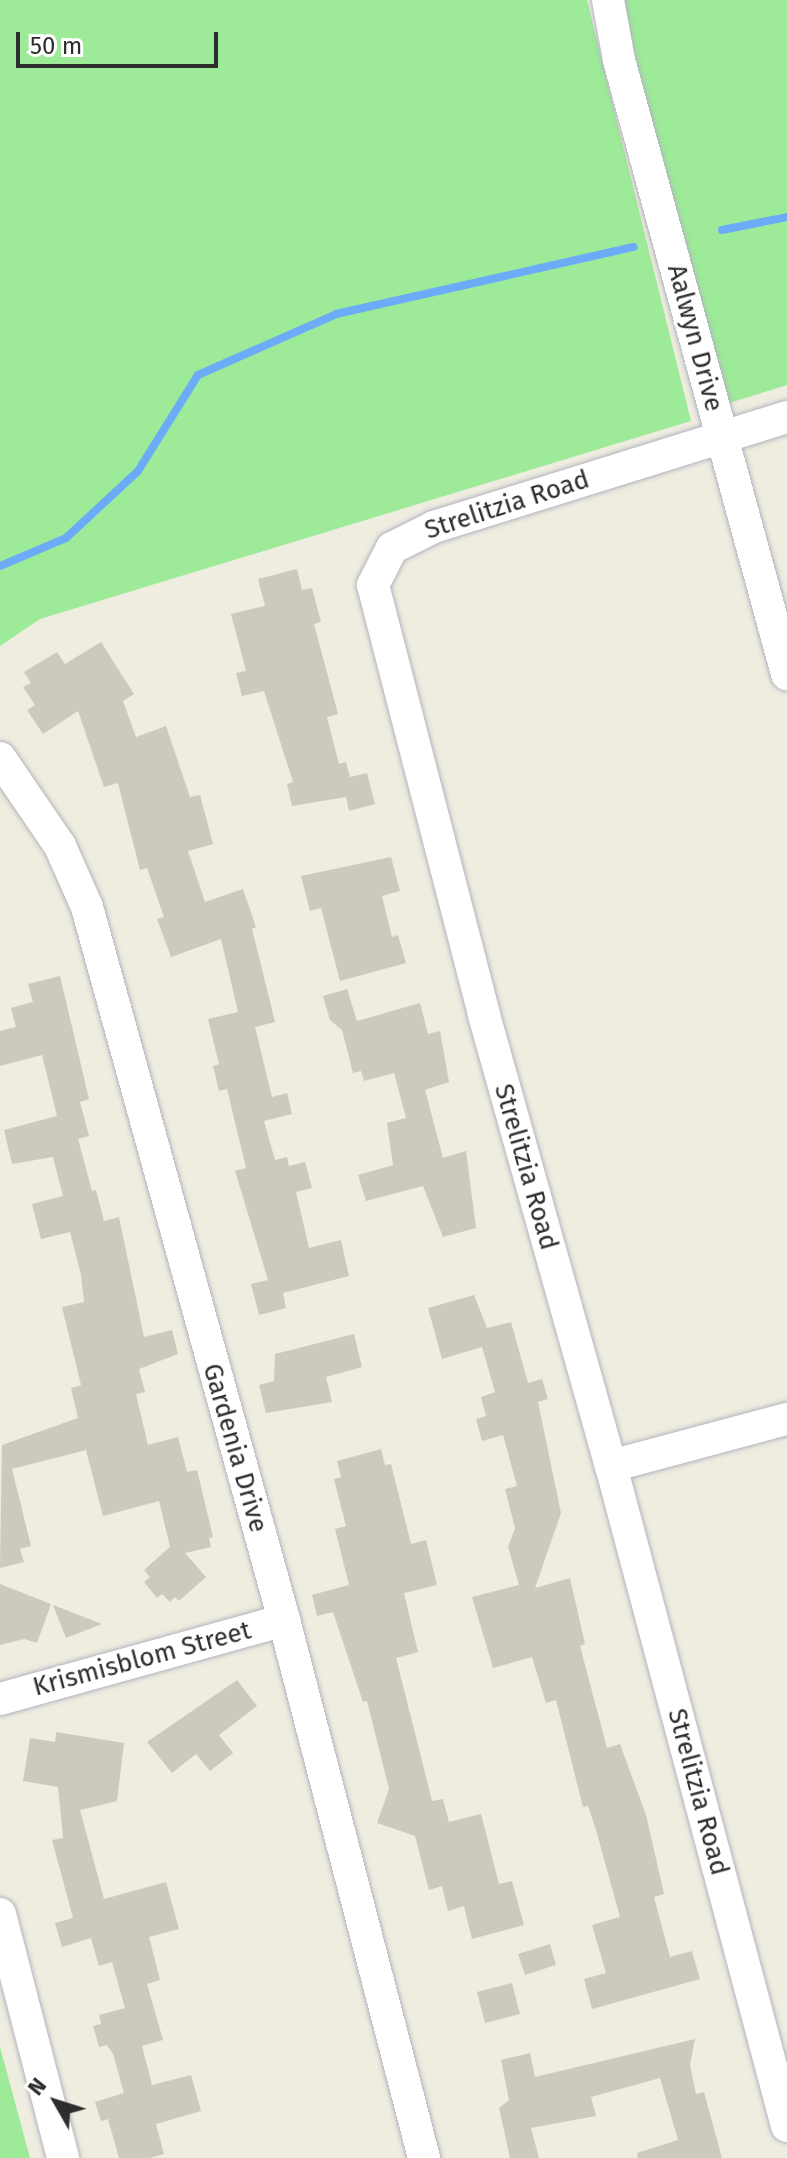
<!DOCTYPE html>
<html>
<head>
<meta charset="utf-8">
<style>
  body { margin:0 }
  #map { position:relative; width:787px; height:2158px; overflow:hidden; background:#efeddf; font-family:"Fira Sans",sans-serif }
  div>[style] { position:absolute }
  .green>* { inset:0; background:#9dea98 }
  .stream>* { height:8px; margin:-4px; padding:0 4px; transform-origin:4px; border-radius:4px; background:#6babf8 }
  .building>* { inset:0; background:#cbcabd }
  .roads { filter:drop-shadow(0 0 2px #b3b3c1) drop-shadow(0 0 2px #b3b3c1) }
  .street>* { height:32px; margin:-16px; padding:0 16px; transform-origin:16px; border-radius:16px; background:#fff }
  span { translate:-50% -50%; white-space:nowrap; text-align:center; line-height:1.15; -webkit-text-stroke:6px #fff; paint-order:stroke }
  .street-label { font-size:26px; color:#2d2d2d }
  .north { position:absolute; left:16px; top:2062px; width:80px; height:80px; -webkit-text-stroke:6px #fff; paint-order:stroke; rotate:309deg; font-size:22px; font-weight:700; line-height:32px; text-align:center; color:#2d2d2d }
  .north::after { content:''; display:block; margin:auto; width:28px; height:36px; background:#2d2d2d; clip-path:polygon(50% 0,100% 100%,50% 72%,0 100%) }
  .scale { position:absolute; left:16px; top:32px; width:202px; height:36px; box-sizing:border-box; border:4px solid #2d2d2d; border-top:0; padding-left:10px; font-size:24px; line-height:28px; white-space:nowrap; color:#2d2d2d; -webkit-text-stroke:6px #fff; paint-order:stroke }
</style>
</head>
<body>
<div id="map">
  <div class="green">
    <i style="clip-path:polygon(0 0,587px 0,691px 421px,40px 619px,0 646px)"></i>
    <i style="clip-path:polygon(620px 0,787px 0,787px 385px,716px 407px)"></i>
    <i style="clip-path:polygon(0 2047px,30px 2158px,0 2158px)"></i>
  </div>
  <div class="stream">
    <i style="left:722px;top:230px;width:66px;rotate:-11.3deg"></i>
    <i style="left:0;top:566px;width:72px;rotate:-23deg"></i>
    <i style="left:66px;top:538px;width:98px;rotate:-42.9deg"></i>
    <i style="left:138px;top:471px;width:113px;rotate:-58deg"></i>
    <i style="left:198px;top:375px;width:151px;rotate:-23.8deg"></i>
    <i style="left:336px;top:314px;width:305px;rotate:-12.7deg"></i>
  </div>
  <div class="building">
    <i style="clip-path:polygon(297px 569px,302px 590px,312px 588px,321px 622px,314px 624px,338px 714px,327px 717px,339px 764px,346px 762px,350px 777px,367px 773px,375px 804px,349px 811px,346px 797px,292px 806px,287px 784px,293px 782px,264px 691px,242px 696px,236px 673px,246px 671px,231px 614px,265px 606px,258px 579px)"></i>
    <i style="clip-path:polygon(101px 642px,134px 694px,123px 701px,136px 737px,166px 726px,190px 797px,200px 795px,213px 844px,188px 851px,205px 902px,243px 889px,256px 927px,252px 929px,275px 1022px,255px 1027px,272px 1097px,287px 1093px,292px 1114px,264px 1121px,275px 1160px,287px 1157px,289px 1166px,305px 1162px,312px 1188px,296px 1192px,309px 1248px,341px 1240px,349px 1276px,283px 1293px,286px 1308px,259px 1315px,251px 1284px,268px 1280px,235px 1171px,246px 1168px,227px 1089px,219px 1091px,213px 1066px,219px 1064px,208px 1019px,238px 1012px,221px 939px,171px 957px,157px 919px,164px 917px,147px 868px,140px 870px,118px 783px,104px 787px,78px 711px,43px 734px,27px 710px,35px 705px,23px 687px,31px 683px,24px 672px,57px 652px,65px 664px)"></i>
    <i style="clip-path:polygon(391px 857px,400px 891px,382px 896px,392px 937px,398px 935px,406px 963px,340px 981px,321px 908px,310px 911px,301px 876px)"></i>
    <i style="clip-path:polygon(60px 976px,89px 1099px,80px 1102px,89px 1136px,78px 1139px,92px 1191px,96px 1190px,104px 1221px,119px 1217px,144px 1337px,172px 1330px,178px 1354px,139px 1369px,145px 1392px,136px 1394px,148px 1445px,178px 1437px,187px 1472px,197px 1470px,213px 1537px,209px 1538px,211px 1547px,185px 1553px,206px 1577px,179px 1601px,175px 1597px,170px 1602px,162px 1594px,157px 1598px,144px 1582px,150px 1577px,144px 1570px,170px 1547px,159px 1501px,103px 1516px,86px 1450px,12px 1469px,31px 1546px,20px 1549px,24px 1562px,0 1568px,2px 1445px,78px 1418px,71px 1388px,81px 1385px,62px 1307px,84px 1302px,81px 1275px,70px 1232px,41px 1239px,32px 1204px,63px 1196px,53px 1157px,12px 1164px,4px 1130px,57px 1116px,42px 1055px,0 1066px,0 1031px,16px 1027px,11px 1008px,33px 1002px,28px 984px)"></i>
    <i style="clip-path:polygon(347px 989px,357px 1021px,420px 1003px,428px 1034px,440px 1031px,449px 1082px,425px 1090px,443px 1158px,466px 1151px,476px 1228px,443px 1237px,423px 1186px,366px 1201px,358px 1175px,393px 1165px,387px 1123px,406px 1118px,394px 1073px,364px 1081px,361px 1071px,353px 1073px,342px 1030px,330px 1020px,323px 996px)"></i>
    <i style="clip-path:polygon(474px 1295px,487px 1328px,511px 1322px,528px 1383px,542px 1379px,548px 1399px,538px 1402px,561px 1513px,535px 1588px,570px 1578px,585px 1644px,580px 1646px,607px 1748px,620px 1744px,646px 1815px,664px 1894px,654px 1897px,670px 1957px,692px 1951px,700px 1979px,592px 2009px,584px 1979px,606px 1973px,592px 1925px,620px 1917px,596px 1830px,588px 1806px,583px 1807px,556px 1700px,546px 1703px,532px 1657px,493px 1668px,472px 1597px,519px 1585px,508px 1547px,515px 1528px,505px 1489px,517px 1486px,503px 1435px,482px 1441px,476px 1419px,486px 1416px,481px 1397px,495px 1392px,482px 1347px,442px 1359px,428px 1308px)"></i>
    <i style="clip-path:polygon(354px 1334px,362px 1367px,326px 1377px,332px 1402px,266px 1413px,259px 1385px,274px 1381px,275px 1354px)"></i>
    <i style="clip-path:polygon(381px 1449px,385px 1465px,391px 1464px,411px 1544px,426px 1540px,437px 1585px,404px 1593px,418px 1652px,396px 1658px,432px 1801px,443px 1799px,449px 1822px,481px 1814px,499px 1884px,512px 1881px,524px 1925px,472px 1939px,464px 1906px,448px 1911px,442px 1886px,429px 1890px,415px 1836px,377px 1823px,389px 1789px,367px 1701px,363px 1702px,333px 1612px,317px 1616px,312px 1595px,349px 1585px,335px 1529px,346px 1526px,334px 1479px,341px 1477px,337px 1461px)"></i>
    <i style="clip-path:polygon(0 1584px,51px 1604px,37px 1643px,24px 1639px,0 1645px)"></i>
    <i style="clip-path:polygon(53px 1605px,102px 1624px,66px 1638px)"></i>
    <i style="clip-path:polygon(237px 1680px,257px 1706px,219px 1735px,233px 1753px,210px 1771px,196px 1754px,172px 1773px,147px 1742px)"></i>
    <i style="clip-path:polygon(56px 1732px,124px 1743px,117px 1801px,80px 1810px,104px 1899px,166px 1882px,179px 1929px,149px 1937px,160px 1980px,147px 1984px,163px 2040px,142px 2046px,152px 2085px,191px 2075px,201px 2111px,156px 2124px,164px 2154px,150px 2158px,119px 2158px,108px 2119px,101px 2121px,95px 2102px,124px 2093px,113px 2054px,107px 2045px,99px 2047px,93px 2026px,101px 2024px,99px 2015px,125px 2008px,112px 1962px,99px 1966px,91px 1938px,62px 1947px,55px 1923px,73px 1918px,52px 1840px,63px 1838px,58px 1787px,23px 1781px,30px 1738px,55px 1742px)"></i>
    <i style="clip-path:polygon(550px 1944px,556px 1965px,525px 1975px,518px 1954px)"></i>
    <i style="clip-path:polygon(512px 1983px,520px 2014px,485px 2023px,477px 1992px)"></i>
    <i style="clip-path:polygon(695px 2039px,690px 2065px,696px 2094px,704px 2092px,722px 2158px,638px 2158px,637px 2153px,678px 2140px,660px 2078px,591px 2097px,596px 2116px,531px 2128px,539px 2158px,510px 2158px,499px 2108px,509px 2100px,501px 2060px,530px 2053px,535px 2077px)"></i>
  </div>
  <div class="roads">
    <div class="street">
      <i style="left:608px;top:0;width:61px;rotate:79.6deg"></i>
      <i style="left:619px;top:60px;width:637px;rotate:74.7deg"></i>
      <i style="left:787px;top:417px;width:370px;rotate:162.7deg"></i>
      <i style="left:434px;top:527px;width:47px;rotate:153.4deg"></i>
      <i style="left:392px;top:548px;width:42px;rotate:117.2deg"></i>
      <i style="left:373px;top:585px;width:444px;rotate:75.5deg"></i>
      <i style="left:484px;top:1015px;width:469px;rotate:74.3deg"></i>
      <i style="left:611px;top:1466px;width:683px;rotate:75.07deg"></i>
      <i style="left:0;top:758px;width:107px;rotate:55.7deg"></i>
      <i style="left:60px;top:846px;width:67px;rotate:66.1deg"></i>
      <i style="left:87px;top:907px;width:740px;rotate:74.55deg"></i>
      <i style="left:284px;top:1620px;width:556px;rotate:75.41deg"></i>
      <i style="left:611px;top:1466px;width:182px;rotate:-15deg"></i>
      <i style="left:0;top:1699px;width:295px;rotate:-15.5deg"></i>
      <i style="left:0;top:1914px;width:252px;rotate:75.5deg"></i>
    </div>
  </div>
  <div class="street-label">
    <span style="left:695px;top:338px;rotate:75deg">Aalwyn Drive</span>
    <span style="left:507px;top:505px;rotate:-18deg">Strelitzia Road</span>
    <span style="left:526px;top:1167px;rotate:74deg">Strelitzia Road</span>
    <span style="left:235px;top:1448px;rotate:74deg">Gardenia Drive</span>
    <span style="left:142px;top:1659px;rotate:-15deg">Krismisblom Street</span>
    <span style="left:698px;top:1792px;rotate:75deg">Strelitzia Road</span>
  </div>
  <div class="north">N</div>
  <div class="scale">50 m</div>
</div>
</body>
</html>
